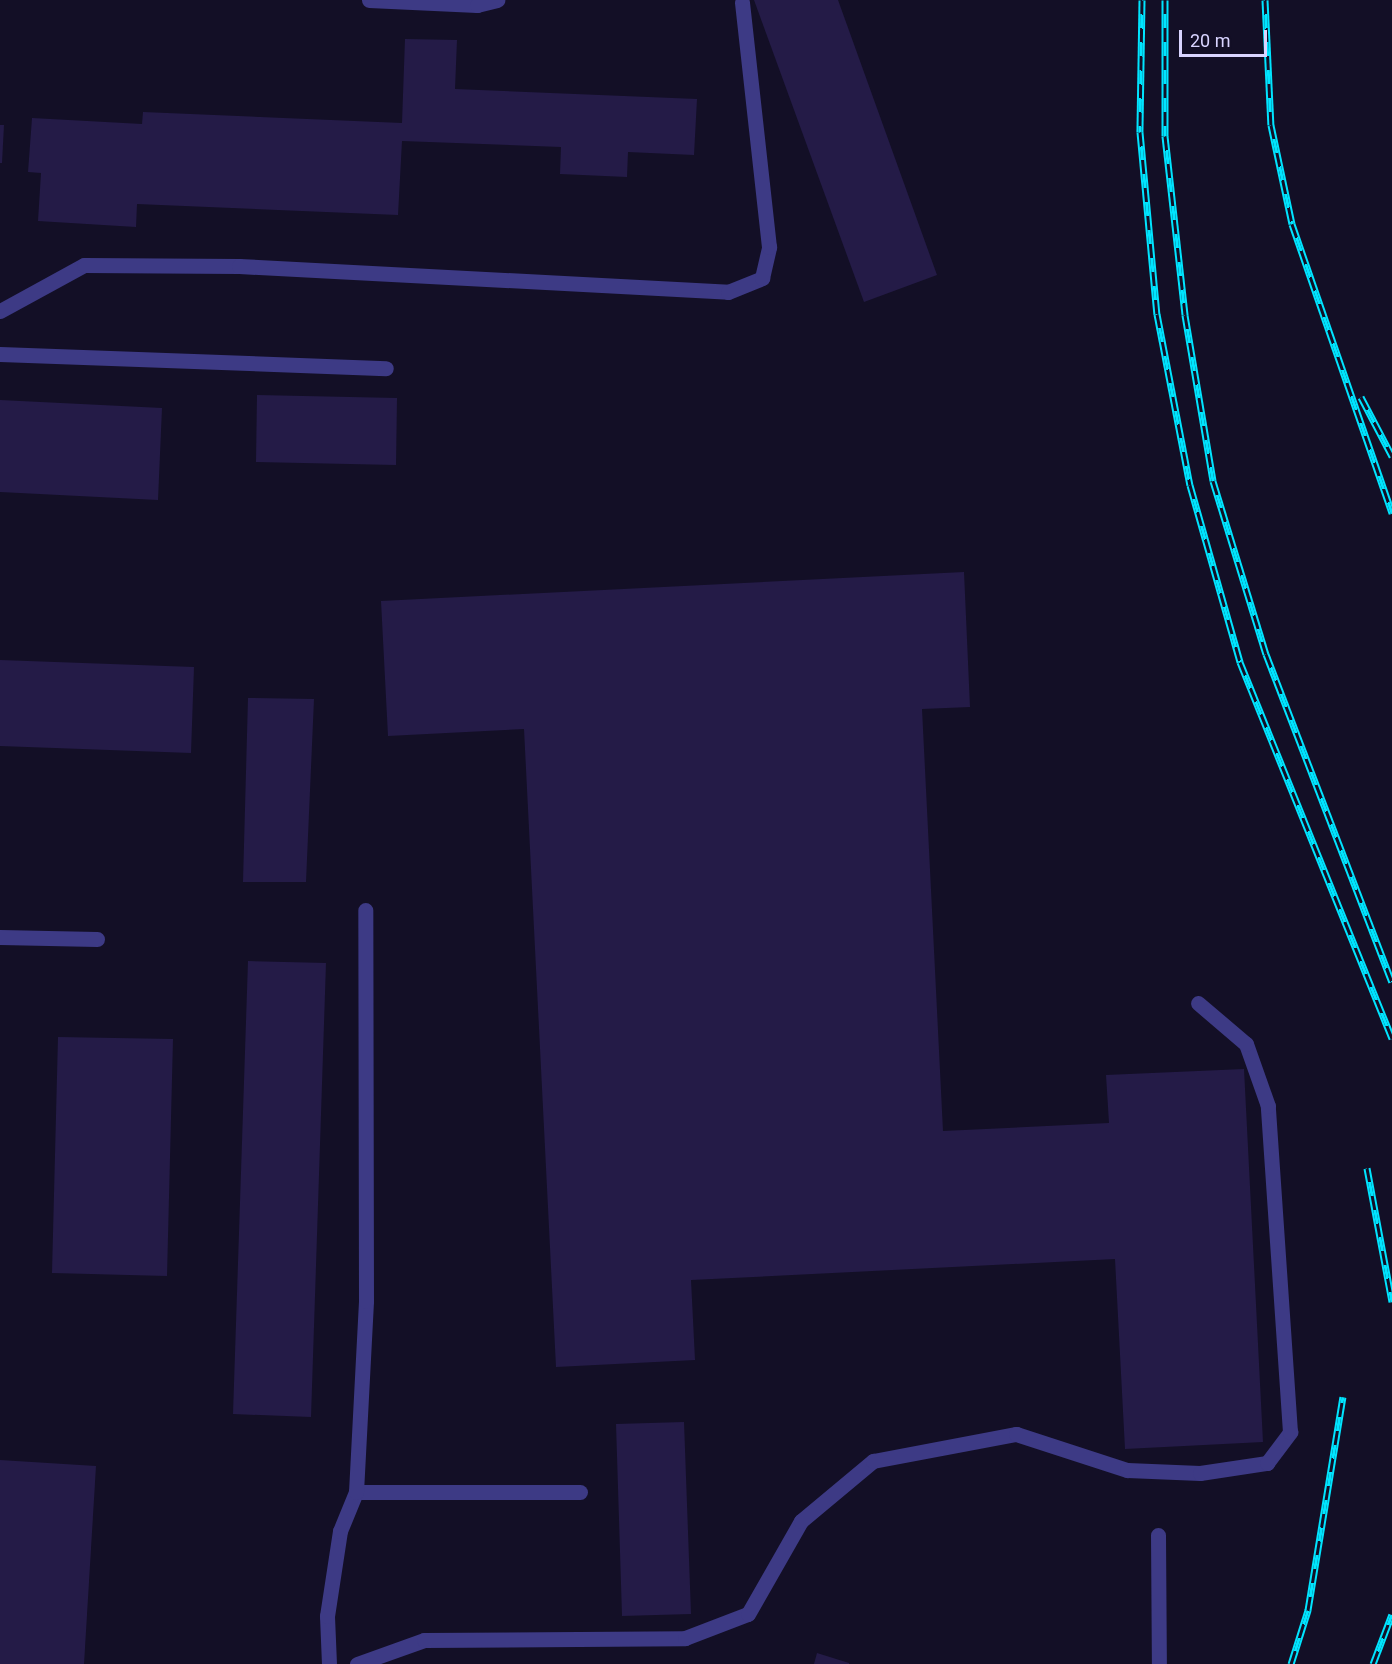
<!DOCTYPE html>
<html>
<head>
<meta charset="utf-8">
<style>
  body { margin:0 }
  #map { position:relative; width:1392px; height:1664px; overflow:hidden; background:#130f26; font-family:Roboto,sans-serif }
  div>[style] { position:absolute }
  .building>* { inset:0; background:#241b47 }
  .minor>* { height:15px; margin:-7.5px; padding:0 7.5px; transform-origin:7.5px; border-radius:7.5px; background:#3d3a85 }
  .rail>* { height:7px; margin-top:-3.5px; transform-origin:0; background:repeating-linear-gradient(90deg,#130f26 0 14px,#00e5ff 0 28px); box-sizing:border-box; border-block:2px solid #00e5ff }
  span { translate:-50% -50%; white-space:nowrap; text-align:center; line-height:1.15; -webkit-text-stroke:4.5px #130f26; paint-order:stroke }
  .scale { position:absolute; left:1179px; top:30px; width:88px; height:27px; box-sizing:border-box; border:3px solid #d9d4ff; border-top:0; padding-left:8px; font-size:18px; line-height:21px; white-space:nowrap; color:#d9d4ff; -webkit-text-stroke:4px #130f26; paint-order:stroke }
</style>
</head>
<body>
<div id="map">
  <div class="building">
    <i style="clip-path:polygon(754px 0,838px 0,937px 275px,864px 302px)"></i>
    <i style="clip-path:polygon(405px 39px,457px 40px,455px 89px,697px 99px,694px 155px,628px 152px,627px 177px,560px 174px,561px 147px,402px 141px,398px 215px,137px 204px,136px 227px,38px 221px,41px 173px,28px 172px,32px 118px,142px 124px,143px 112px,402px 123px)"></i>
    <i style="clip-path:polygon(0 125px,4px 125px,2px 163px,0 163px)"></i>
    <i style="clip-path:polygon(257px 395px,397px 398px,396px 465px,256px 462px)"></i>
    <i style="clip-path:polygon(0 400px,162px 408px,158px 500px,0 492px)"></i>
    <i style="clip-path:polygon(964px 572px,970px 707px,922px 709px,943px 1131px,1109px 1123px,1106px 1075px,1244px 1069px,1263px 1442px,1125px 1449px,1115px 1259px,691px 1280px,695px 1360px,556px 1367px,524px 729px,388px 736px,381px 601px)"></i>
    <i style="clip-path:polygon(0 660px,194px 667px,191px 753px,0 746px)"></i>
    <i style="clip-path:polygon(248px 698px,314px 699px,306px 882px,243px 882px)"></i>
    <i style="clip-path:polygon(248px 961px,326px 963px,311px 1417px,233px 1414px)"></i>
    <i style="clip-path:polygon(58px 1037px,173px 1039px,167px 1276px,52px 1273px)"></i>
    <i style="clip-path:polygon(684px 1422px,691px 1614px,622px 1616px,616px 1424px)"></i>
    <i style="clip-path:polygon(0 1460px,96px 1466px,84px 1664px,0 1664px)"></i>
    <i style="clip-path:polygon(817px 1653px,849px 1663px,849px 1664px,814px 1664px)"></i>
  </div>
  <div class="minor">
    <i style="left:369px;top:0;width:108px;rotate:2.7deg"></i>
    <i style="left:477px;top:5px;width:21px;rotate:-14deg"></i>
    <i style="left:0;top:311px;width:96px;rotate:-28.7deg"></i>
    <i style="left:84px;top:265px;width:155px;rotate:0.4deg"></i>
    <i style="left:239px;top:266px;width:490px;rotate:3deg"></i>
    <i style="left:728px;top:292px;width:37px;rotate:-22deg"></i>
    <i style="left:762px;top:278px;width:32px;rotate:-77deg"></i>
    <i style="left:769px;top:247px;width:246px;rotate:-96.3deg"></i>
    <i style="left:0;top:354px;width:386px;rotate:2.1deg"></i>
    <i style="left:0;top:937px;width:97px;rotate:1.2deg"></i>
    <i style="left:356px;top:1492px;width:224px"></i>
    <i style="left:1158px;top:1535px;width:129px;rotate:89.6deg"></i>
    <i style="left:329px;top:1664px;width:48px;rotate:-92.4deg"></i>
    <i style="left:327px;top:1616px;width:86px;rotate:-81.3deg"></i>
    <i style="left:340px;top:1531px;width:42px;rotate:-67.7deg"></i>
    <i style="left:356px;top:1492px;width:191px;rotate:-87deg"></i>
    <i style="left:366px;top:1301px;width:391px;rotate:-90.1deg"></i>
    <i style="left:357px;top:1664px;width:71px;rotate:-19.7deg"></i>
    <i style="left:424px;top:1640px;width:261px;rotate:-0.4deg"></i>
    <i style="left:685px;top:1638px;width:67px;rotate:-20.9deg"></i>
    <i style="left:748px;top:1614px;width:107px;rotate:-60.3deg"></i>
    <i style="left:801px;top:1521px;width:94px;rotate:-39.8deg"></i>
    <i style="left:873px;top:1461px;width:146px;rotate:-10.7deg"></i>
    <i style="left:1016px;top:1434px;width:117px;rotate:18deg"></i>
    <i style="left:1127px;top:1470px;width:73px;rotate:2.4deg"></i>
    <i style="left:1200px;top:1473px;width:68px;rotate:-8.5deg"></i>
    <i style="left:1267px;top:1463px;width:39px;rotate:-53deg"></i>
    <i style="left:1290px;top:1432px;width:327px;rotate:-93.9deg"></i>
    <i style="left:1268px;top:1106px;width:66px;rotate:-109.5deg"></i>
    <i style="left:1246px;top:1044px;width:63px;rotate:-139.5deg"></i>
  </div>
  <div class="rail">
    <i style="left:1142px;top:0;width:132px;rotate:90.9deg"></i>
    <i style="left:1140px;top:132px;width:183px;rotate:84.7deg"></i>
    <i style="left:1157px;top:314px;width:174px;rotate:79.1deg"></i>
    <i style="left:1190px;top:485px;width:184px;rotate:74.2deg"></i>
    <i style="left:1240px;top:662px;width:406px;rotate:68deg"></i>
    <i style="left:1165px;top:0;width:136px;rotate:90deg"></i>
    <i style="left:1165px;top:136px;width:180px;rotate:83.6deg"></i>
    <i style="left:1185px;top:315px;width:168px;rotate:80.4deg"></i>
    <i style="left:1213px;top:481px;width:181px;rotate:73deg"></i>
    <i style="left:1266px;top:654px;width:351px;rotate:69deg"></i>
    <i style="left:1265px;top:0;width:125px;rotate:87.3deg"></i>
    <i style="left:1271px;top:125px;width:101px;rotate:78deg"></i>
    <i style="left:1292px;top:224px;width:306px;rotate:70.9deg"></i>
    <i style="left:1361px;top:397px;width:67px;rotate:62.3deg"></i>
    <i style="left:1367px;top:1168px;width:136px;rotate:79.4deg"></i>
    <i style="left:1291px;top:1664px;width:57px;rotate:-72.5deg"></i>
    <i style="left:1308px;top:1610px;width:216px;rotate:-80.7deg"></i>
    <i style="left:1373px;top:1664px;width:53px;rotate:-69.2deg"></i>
  </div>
  <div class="scale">20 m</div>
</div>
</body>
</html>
